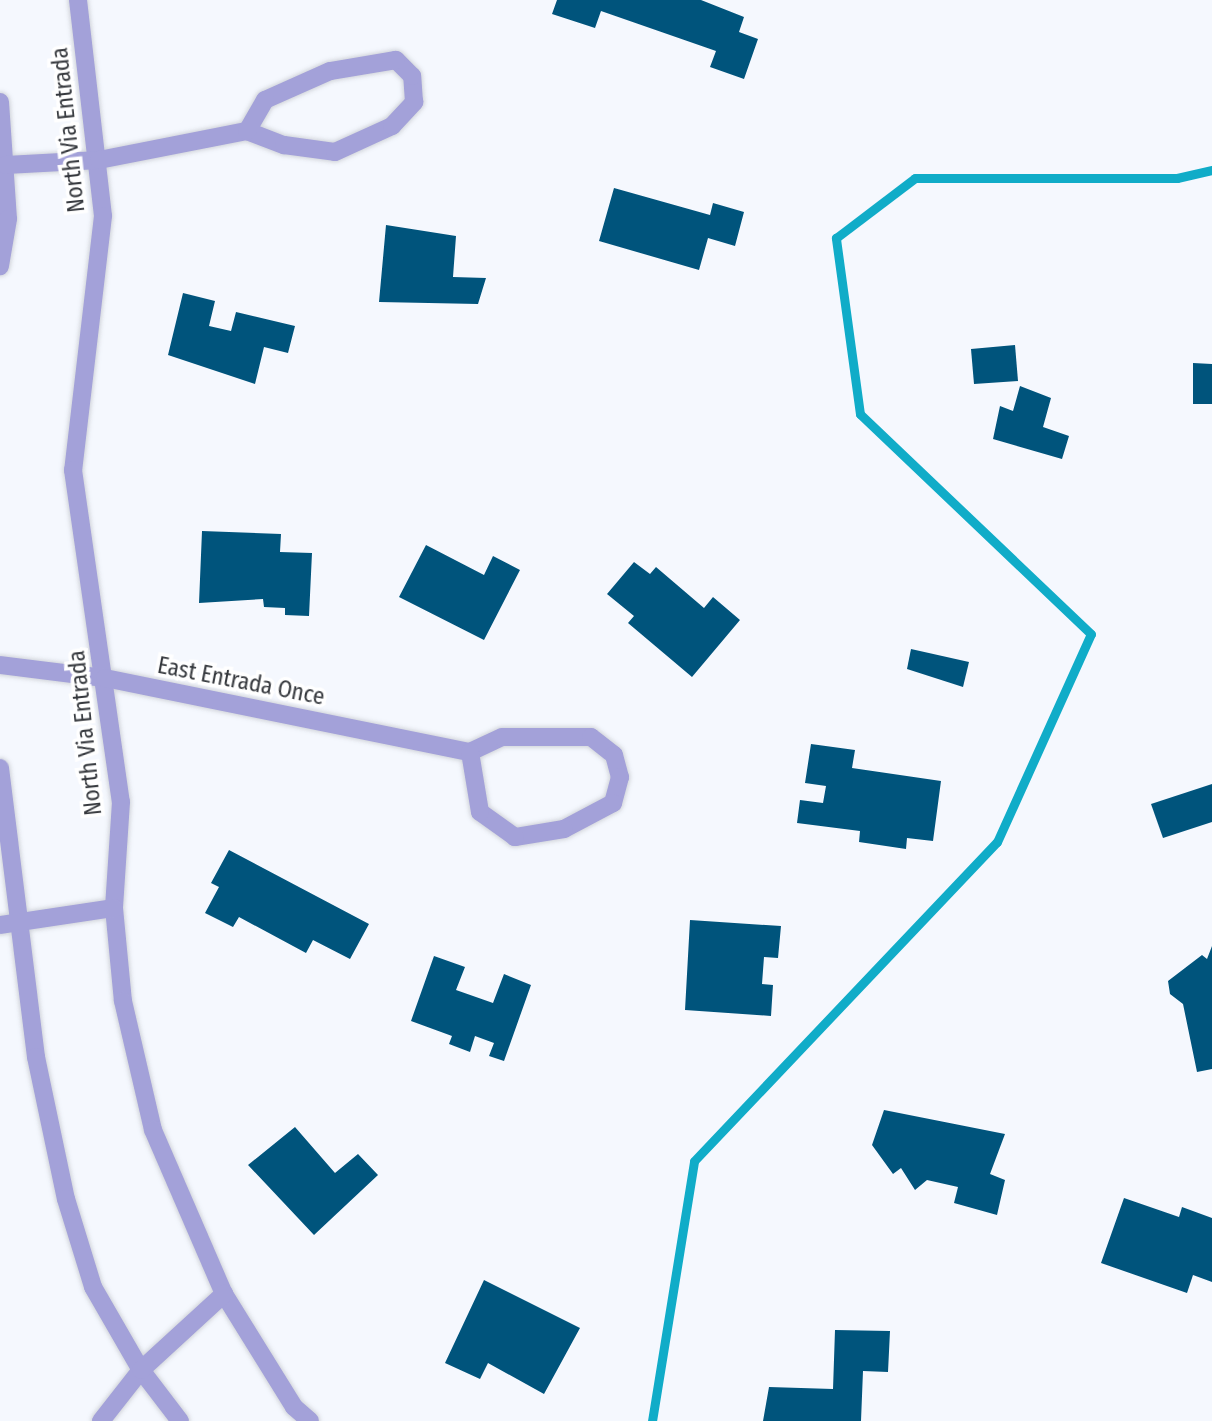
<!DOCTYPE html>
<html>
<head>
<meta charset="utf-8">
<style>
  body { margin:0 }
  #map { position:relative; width:1212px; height:1421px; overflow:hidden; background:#f5f8fe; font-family:"Fira Sans Condensed",sans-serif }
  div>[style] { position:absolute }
  .stream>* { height:9px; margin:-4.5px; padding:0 4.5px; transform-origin:4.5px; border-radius:4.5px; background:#10acc8 }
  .building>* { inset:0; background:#00547c }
  .roads { filter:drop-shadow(0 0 2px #d2d5db) drop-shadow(0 0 2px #d2d5db) }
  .minor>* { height:18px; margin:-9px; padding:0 9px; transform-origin:9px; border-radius:9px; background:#a3a1d9 }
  span { translate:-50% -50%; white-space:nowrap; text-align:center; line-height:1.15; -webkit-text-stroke:7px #fff; paint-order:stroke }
  .street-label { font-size:23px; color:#35383d }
</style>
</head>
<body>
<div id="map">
  <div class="stream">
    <i style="left:652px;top:1421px;width:263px;rotate:-80.8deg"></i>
    <i style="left:694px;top:1161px;width:440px;rotate:-46.5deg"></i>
    <i style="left:997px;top:842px;width:228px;rotate:-65.7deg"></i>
    <i style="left:1091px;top:634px;width:319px;rotate:-136.4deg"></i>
    <i style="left:860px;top:414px;width:178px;rotate:-97.8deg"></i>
    <i style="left:836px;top:238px;width:99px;rotate:-37.2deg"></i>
    <i style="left:915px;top:178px;width:262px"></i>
    <i style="left:1177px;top:178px;width:36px;rotate:-13deg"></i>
  </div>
  <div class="building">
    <i style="clip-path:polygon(557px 0,701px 0,744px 17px,739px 32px,758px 39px,744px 79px,710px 67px,716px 51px,601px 11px,595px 28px,552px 14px)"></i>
    <i style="clip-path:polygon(614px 188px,710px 215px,713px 203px,744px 212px,735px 246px,708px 238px,699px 270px,599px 241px)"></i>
    <i style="clip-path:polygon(386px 225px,456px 236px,453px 277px,486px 278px,478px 304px,379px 302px)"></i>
    <i style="clip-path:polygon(183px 293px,215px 301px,209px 326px,231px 331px,236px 312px,295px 326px,288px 353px,264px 347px,255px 384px,168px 355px)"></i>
    <i style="clip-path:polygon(1015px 345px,1018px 381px,974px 384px,971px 349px)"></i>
    <i style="clip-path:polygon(1193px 363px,1212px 364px,1212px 404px,1193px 404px)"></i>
    <i style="clip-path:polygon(1020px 386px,1051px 398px,1043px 427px,1069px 436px,1062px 459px,993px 439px,1000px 406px,1013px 411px)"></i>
    <i style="clip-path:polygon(202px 531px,281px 534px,280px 552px,312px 553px,309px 616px,285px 615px,285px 608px,264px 607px,263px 599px,199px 603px)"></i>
    <i style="clip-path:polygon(426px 545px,484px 575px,493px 556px,520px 570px,484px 640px,399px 597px)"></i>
    <i style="clip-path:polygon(634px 562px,650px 574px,656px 567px,704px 608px,713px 597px,740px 620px,692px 677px,628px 623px,634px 616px,607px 594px)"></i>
    <i style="clip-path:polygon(911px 649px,969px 662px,963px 687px,907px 669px)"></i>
    <i style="clip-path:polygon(811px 744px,855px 750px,852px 768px,941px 781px,933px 841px,907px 838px,906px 849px,859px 842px,860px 831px,797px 823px,800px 800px,823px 803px,826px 786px,805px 783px)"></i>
    <i style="clip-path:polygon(1212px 784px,1212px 822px,1163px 838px,1151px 804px)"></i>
    <i style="clip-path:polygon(229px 850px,369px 924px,350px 959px,313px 940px,306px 953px,239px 917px,233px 927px,205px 913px,219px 887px,211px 883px)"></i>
    <i style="clip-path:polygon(690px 920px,781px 926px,778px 958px,764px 957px,762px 984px,773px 985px,771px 1016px,685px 1010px)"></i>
    <i style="clip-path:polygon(1212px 946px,1212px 1069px,1197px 1072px,1183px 1004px,1170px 994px,1168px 981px,1202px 955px,1207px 959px)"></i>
    <i style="clip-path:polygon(434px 956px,465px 967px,456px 990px,493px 1003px,504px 974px,531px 985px,504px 1061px,489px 1056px,494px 1043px,475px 1036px,470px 1052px,449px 1044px,452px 1036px,411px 1021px)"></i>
    <i style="clip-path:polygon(884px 1110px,1005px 1134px,990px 1174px,1005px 1180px,997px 1215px,954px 1203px,958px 1187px,927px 1180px,915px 1190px,901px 1168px,893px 1174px,872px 1145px)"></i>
    <i style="clip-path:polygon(295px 1127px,335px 1173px,358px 1154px,378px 1175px,314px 1235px,248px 1165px)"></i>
    <i style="clip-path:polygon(1124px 1198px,1179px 1217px,1182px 1207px,1212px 1218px,1212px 1282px,1193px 1275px,1187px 1293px,1101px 1263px)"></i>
    <i style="clip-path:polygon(484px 1280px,580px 1328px,544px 1394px,488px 1363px,480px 1379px,445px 1363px)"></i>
    <i style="clip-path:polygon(835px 1330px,890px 1331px,888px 1372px,863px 1371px,861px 1421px,763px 1421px,769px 1387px,833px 1389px)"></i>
  </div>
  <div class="roads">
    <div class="minor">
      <i style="left:78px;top:0;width:217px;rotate:83.4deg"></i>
      <i style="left:103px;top:216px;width:256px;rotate:96.7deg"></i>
      <i style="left:73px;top:470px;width:335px;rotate:81.8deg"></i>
      <i style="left:121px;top:802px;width:106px;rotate:93.8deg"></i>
      <i style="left:114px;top:908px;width:93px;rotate:84.5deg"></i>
      <i style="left:123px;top:1001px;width:132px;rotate:76.9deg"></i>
      <i style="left:153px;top:1130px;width:179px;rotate:66.6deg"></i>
      <i style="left:224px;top:1294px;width:133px;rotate:58.2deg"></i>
      <i style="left:294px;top:1407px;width:21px;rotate:41deg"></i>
      <i style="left:0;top:102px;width:117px;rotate:86.1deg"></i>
      <i style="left:8px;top:219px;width:48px;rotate:99.7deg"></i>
      <i style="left:6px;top:165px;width:93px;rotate:-3.1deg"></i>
      <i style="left:99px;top:160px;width:151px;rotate:-11.1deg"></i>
      <i style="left:247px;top:131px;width:40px;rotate:21deg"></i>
      <i style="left:284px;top:145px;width:51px;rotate:7.8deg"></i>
      <i style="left:335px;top:152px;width:63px;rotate:-24.5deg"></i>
      <i style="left:392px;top:126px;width:33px;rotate:-47deg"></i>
      <i style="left:414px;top:102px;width:26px;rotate:-94deg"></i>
      <i style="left:412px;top:76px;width:23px;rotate:-135deg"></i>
      <i style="left:396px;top:60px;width:67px;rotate:170.5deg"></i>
      <i style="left:330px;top:71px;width:71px;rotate:156deg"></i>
      <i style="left:265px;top:100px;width:36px;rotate:120deg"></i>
      <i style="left:0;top:665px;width:106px;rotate:7.1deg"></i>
      <i style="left:105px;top:678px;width:372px;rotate:11.5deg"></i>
      <i style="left:470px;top:752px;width:35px;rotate:-25deg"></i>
      <i style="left:502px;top:737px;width:89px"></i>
      <i style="left:591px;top:737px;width:29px;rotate:38deg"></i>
      <i style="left:614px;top:755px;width:23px;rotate:75deg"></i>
      <i style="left:620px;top:777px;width:27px;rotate:105deg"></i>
      <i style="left:613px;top:803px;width:55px;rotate:152deg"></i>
      <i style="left:564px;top:829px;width:50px;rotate:170.7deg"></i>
      <i style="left:515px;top:837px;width:43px;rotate:-144.5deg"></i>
      <i style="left:480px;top:812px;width:61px;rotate:-99.5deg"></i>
      <i style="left:0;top:768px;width:291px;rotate:82.9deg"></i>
      <i style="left:36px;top:1057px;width:145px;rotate:78.1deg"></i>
      <i style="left:66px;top:1199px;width:92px;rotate:72.9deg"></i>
      <i style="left:93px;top:1287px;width:96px;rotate:60deg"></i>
      <i style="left:141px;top:1370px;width:64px;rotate:52.6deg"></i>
      <i style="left:0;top:925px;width:115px;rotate:-8.5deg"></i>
      <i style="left:101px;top:1421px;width:65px;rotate:-51.9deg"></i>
      <i style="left:141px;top:1370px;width:113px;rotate:-42.5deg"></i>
    </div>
  </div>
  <div class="street-label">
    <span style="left:68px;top:130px;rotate:-96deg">North Via Entrada</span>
    <span style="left:241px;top:681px;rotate:11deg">East Entrada Once</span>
    <span style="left:85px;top:733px;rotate:-96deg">North Via Entrada</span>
  </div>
</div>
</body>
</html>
